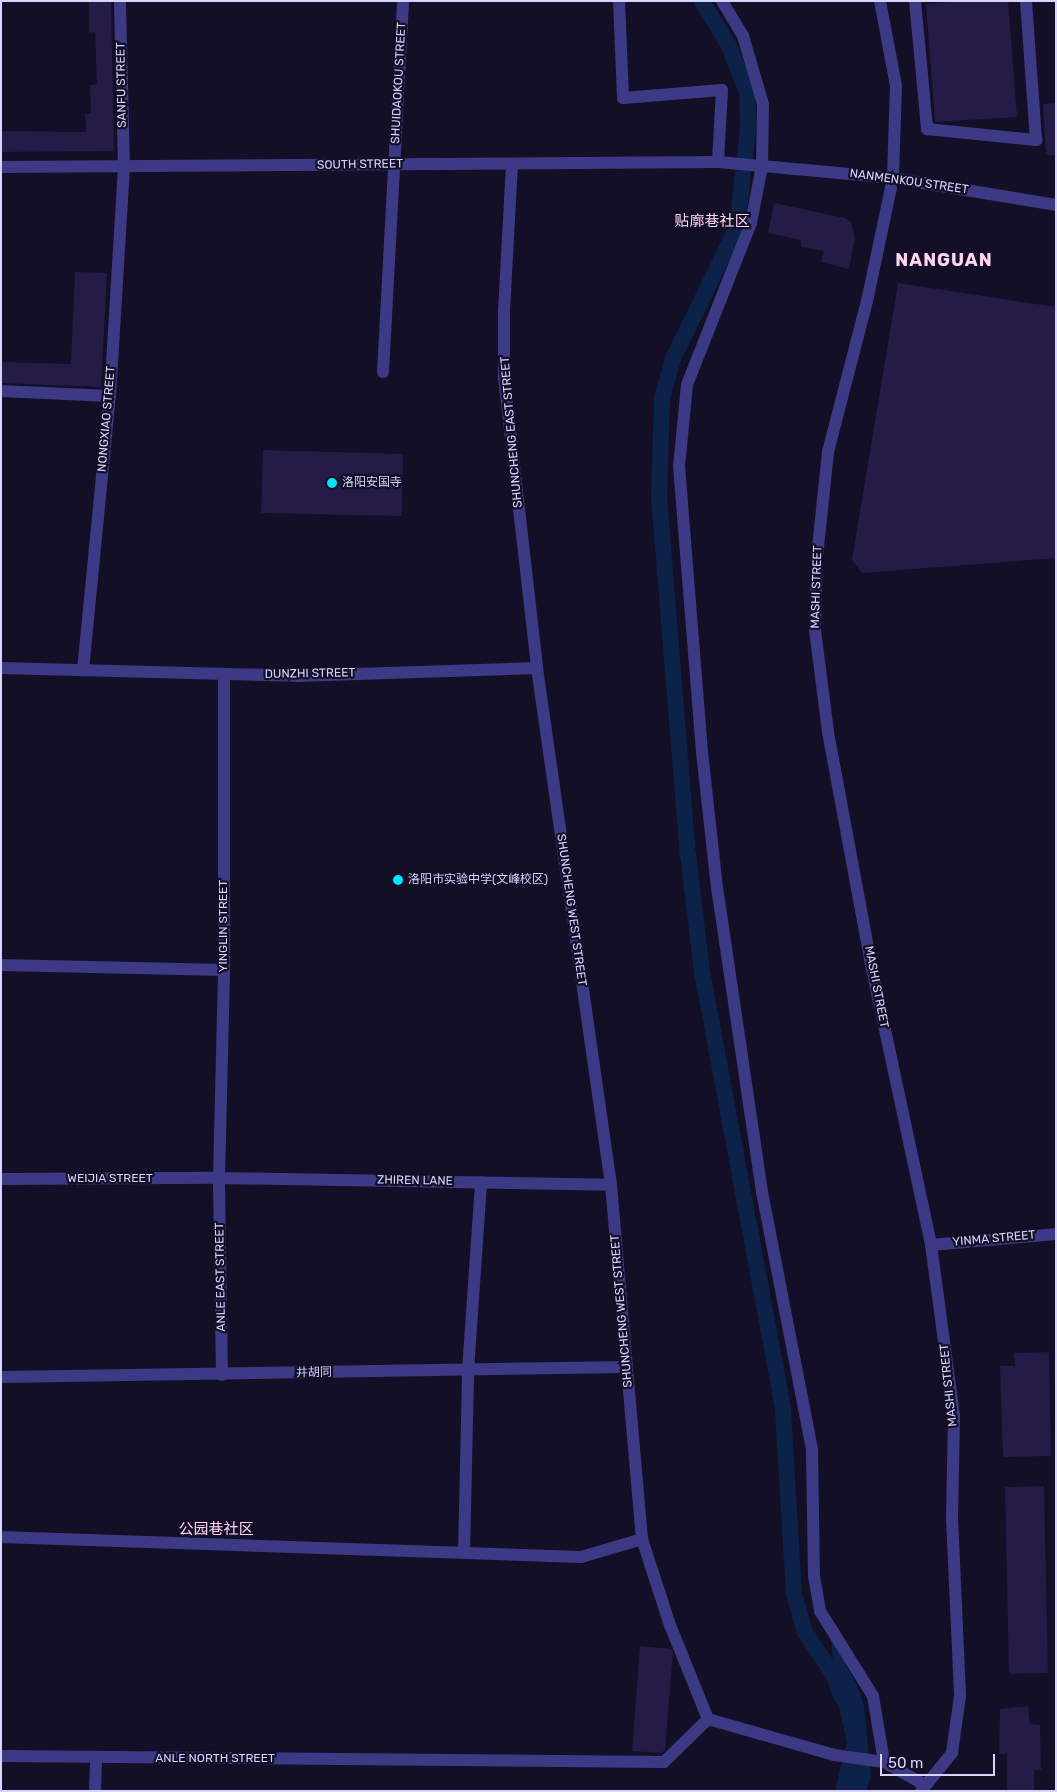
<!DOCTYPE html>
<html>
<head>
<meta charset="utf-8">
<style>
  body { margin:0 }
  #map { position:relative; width:1057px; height:1792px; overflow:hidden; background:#130f26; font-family:Rubik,"Noto Sans SC",sans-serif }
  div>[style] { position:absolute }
  .water>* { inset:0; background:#0c2248 }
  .canal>* { height:16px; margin:-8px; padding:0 8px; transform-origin:8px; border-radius:8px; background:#0c2248 }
  .building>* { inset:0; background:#241b47 }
  .minor>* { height:12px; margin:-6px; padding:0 6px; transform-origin:6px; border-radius:6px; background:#3d3a85 }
  .dots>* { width:14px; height:14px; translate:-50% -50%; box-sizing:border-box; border:2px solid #130f26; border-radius:50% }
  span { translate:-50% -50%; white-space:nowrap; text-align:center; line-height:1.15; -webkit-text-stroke:4.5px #130f26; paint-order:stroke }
  .street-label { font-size:12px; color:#d9d4ff }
  .poi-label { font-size:12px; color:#d9d4ff }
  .left { translate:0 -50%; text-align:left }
  .quarter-label { font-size:15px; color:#ffd6f0 }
  .district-label { font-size:18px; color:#ffd6f0; font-weight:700; letter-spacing:1px }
  .frame { position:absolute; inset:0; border:2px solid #d9d4ff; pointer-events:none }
  .scale { position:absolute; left:880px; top:1754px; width:115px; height:22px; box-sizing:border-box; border:2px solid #d9d4ff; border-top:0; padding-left:6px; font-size:15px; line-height:18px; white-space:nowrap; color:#d9d4ff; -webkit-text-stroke:4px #130f26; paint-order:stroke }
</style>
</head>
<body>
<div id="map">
  <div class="water">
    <i style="clip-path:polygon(831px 1637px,856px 1683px,864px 1705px,871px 1777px,866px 1791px,835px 1791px,847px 1742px,835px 1689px)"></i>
  </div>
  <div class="canal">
    <i style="left:702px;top:1px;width:52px;rotate:59deg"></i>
    <i style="left:729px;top:46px;width:49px;rotate:68.6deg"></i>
    <i style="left:747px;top:92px;width:36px;rotate:88deg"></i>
    <i style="left:748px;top:128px;width:100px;rotate:96.3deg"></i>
    <i style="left:737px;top:227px;width:147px;rotate:115.9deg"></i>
    <i style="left:673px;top:359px;width:41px;rotate:105.8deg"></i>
    <i style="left:662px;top:398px;width:99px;rotate:91.7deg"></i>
    <i style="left:659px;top:497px;width:358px;rotate:85.4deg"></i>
    <i style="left:688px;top:854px;width:118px;rotate:83.2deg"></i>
    <i style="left:702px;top:971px;width:446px;rotate:79.5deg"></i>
    <i style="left:783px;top:1410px;width:184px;rotate:86.6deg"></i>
    <i style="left:794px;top:1594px;width:40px;rotate:74deg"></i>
    <i style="left:805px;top:1632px;width:50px;rotate:56.3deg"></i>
    <i style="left:833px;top:1674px;width:25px;rotate:69deg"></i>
  </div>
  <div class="building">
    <i style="clip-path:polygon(89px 1px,111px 1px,114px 151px,1px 152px,1px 131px,86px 132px,85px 114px,91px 114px,90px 85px,97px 84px,95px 32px,89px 33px)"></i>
    <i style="clip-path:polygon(962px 1px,1008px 1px,1017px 117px,935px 122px,926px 4px)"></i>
    <i style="clip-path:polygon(1056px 103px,1056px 155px,1046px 155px,1043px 104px)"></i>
    <i style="clip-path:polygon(774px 203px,845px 218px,851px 222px,855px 237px,849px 269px,821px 262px,824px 251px,801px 247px,801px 240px,768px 233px)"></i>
    <i style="clip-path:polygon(75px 272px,107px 273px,101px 387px,1px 383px,1px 362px,71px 364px)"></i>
    <i style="clip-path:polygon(898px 283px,1056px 307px,1056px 558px,862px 573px,852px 560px)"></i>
    <i style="clip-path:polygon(263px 450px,403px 454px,402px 516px,261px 513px)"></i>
    <i style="clip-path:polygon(1049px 1352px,1051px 1456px,1003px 1457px,1000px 1366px,1015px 1366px,1014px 1353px)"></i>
    <i style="clip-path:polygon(1044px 1486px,1048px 1673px,1009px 1674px,1005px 1487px)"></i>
    <i style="clip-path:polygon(640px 1646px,671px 1649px,673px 1653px,665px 1750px,661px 1753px,632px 1751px)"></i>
    <i style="clip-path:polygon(1028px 1706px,1030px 1724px,1040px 1725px,1041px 1770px,1034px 1770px,1034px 1791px,1007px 1791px,1007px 1754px,999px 1754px,1000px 1709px)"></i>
  </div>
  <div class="minor">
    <i style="left:619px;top:1px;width:97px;rotate:87.6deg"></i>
    <i style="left:623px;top:98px;width:99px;rotate:-4.6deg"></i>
    <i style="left:722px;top:90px;width:72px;rotate:93.2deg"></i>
    <i style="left:722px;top:1px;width:41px;rotate:59deg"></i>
    <i style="left:743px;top:36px;width:71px;rotate:73.6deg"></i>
    <i style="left:763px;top:104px;width:62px;rotate:90.9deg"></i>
    <i style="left:762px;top:166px;width:58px;rotate:100.9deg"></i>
    <i style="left:751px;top:223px;width:174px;rotate:111.6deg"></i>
    <i style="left:687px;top:385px;width:81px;rotate:95.6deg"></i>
    <i style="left:679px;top:466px;width:287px;rotate:85.4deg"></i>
    <i style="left:702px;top:752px;width:136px;rotate:83.7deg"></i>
    <i style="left:717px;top:887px;width:308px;rotate:81.6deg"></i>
    <i style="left:762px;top:1192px;width:263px;rotate:79deg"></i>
    <i style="left:812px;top:1450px;width:126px;rotate:89.1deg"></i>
    <i style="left:814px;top:1576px;width:36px;rotate:80deg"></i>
    <i style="left:820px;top:1611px;width:100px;rotate:58.1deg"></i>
    <i style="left:873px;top:1696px;width:67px;rotate:80.5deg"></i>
    <i style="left:880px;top:1px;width:86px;rotate:79.3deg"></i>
    <i style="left:896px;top:86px;width:92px;rotate:91.9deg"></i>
    <i style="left:893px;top:178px;width:126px;rotate:101.9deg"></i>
    <i style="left:867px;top:301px;width:156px;rotate:104.5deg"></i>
    <i style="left:828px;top:452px;width:106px;rotate:96deg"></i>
    <i style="left:817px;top:557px;width:73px;rotate:91.6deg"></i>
    <i style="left:815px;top:630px;width:103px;rotate:82.7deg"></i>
    <i style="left:828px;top:732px;width:241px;rotate:79.5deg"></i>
    <i style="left:872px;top:969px;width:282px;rotate:77.9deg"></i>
    <i style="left:931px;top:1245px;width:173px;rotate:82.3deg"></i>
    <i style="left:954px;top:1416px;width:102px;rotate:91.1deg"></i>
    <i style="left:952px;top:1518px;width:178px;rotate:87.4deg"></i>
    <i style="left:960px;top:1696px;width:58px;rotate:98deg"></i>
    <i style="left:952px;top:1753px;width:49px;rotate:129.2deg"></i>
    <i style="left:915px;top:1px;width:129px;rotate:84.6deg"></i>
    <i style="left:927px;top:129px;width:110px;rotate:5.8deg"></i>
    <i style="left:1036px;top:140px;width:139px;rotate:-94.1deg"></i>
    <i style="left:512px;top:164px;width:146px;rotate:93.1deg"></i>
    <i style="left:504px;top:310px;width:67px;rotate:90deg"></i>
    <i style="left:504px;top:377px;width:293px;rotate:83.5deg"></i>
    <i style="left:537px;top:668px;width:522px;rotate:81.85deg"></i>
    <i style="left:611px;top:1185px;width:355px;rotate:85deg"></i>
    <i style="left:642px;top:1539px;width:90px;rotate:72deg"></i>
    <i style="left:670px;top:1625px;width:101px;rotate:68deg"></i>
    <i style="left:708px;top:1719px;width:131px;rotate:15.9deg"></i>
    <i style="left:834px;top:1755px;width:50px;rotate:8deg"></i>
    <i style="left:884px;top:1762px;width:47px;rotate:29.3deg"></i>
    <i style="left:1px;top:167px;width:717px;rotate:-0.4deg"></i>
    <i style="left:718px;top:162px;width:176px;rotate:5.2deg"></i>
    <i style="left:893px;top:178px;width:165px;rotate:9.4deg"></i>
    <i style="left:383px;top:372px;width:372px;rotate:-86.9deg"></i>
    <i style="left:1px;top:391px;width:109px;rotate:2.6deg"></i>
    <i style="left:1px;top:668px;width:296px;rotate:1.5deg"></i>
    <i style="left:297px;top:676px;width:240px;rotate:-1.9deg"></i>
    <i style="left:83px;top:670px;width:275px;rotate:-84.4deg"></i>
    <i style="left:110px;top:396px;width:228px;rotate:-86.5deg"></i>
    <i style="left:124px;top:168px;width:167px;rotate:-91.4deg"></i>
    <i style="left:1px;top:965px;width:223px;rotate:1.3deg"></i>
    <i style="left:1px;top:1179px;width:218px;rotate:-0.3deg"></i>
    <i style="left:219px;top:1178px;width:392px;rotate:1deg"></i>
    <i style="left:931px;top:1245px;width:125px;rotate:-5deg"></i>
    <i style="left:222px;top:1375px;width:197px;rotate:-90.9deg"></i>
    <i style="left:219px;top:1178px;width:208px;rotate:-88.6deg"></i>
    <i style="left:224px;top:970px;width:296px;rotate:-90deg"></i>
    <i style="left:1px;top:1377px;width:626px;rotate:-0.92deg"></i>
    <i style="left:1px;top:1537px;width:580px;rotate:1.97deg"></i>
    <i style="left:581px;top:1557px;width:64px;rotate:-16.4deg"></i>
    <i style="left:464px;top:1553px;width:183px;rotate:-88.7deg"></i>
    <i style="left:468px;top:1370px;width:188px;rotate:-86deg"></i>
    <i style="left:1px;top:1756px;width:663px;rotate:0.52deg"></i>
    <i style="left:664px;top:1762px;width:62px;rotate:-44.3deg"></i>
    <i style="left:95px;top:1791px;width:33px;rotate:-88deg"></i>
  </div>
  <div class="dots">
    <i style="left:332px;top:483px;background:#00e5ff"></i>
    <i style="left:398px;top:880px;background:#00e5ff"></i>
  </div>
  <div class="street-label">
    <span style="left:399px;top:83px;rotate:-87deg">SHUIDAOKOU STREET</span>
    <span style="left:122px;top:85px;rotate:-91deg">SANFU STREET</span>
    <span style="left:360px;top:165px;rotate:-1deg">SOUTH STREET</span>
    <span style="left:909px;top:182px;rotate:8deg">NANMENKOU STREET</span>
    <span style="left:107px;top:419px;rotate:-85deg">NONGXIAO STREET</span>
    <span style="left:512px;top:432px;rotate:-95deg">SHUNCHENG EAST STREET</span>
    <span style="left:817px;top:587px;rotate:-88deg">MASHI STREET</span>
    <span style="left:310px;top:674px;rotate:-1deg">DUNZHI STREET</span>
    <span style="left:571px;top:910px;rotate:82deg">SHUNCHENG WEST STREET</span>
    <span style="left:224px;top:926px;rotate:-90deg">YINGLIN STREET</span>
    <span style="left:876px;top:987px;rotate:79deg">MASHI STREET</span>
    <span style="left:110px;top:1179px">WEIJIA STREET</span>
    <span style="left:415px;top:1181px;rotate:1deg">ZHIREN LANE</span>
    <span style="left:994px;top:1239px;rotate:-5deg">YINMA STREET</span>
    <span style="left:221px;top:1277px;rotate:-91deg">ANLE EAST STREET</span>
    <span style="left:622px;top:1311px;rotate:-95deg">SHUNCHENG WEST STREET</span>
    <span style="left:314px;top:1373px;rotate:-1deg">井胡同</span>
    <span style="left:949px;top:1385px;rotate:-96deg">MASHI STREET</span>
    <span style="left:215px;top:1759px">ANLE NORTH STREET</span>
  </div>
  <div class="poi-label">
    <span class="left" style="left:342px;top:483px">洛阳安国寺</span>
    <span class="left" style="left:408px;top:880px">洛阳市实验中学(文峰校区)</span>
  </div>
  <div class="quarter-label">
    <span style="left:712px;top:222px">贴廓巷社区</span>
    <span style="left:216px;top:1530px">公园巷社区</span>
  </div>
  <div class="district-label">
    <span style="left:944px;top:260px">NANGUAN</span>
  </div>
  <div class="frame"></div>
  <div class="scale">50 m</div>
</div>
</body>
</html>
